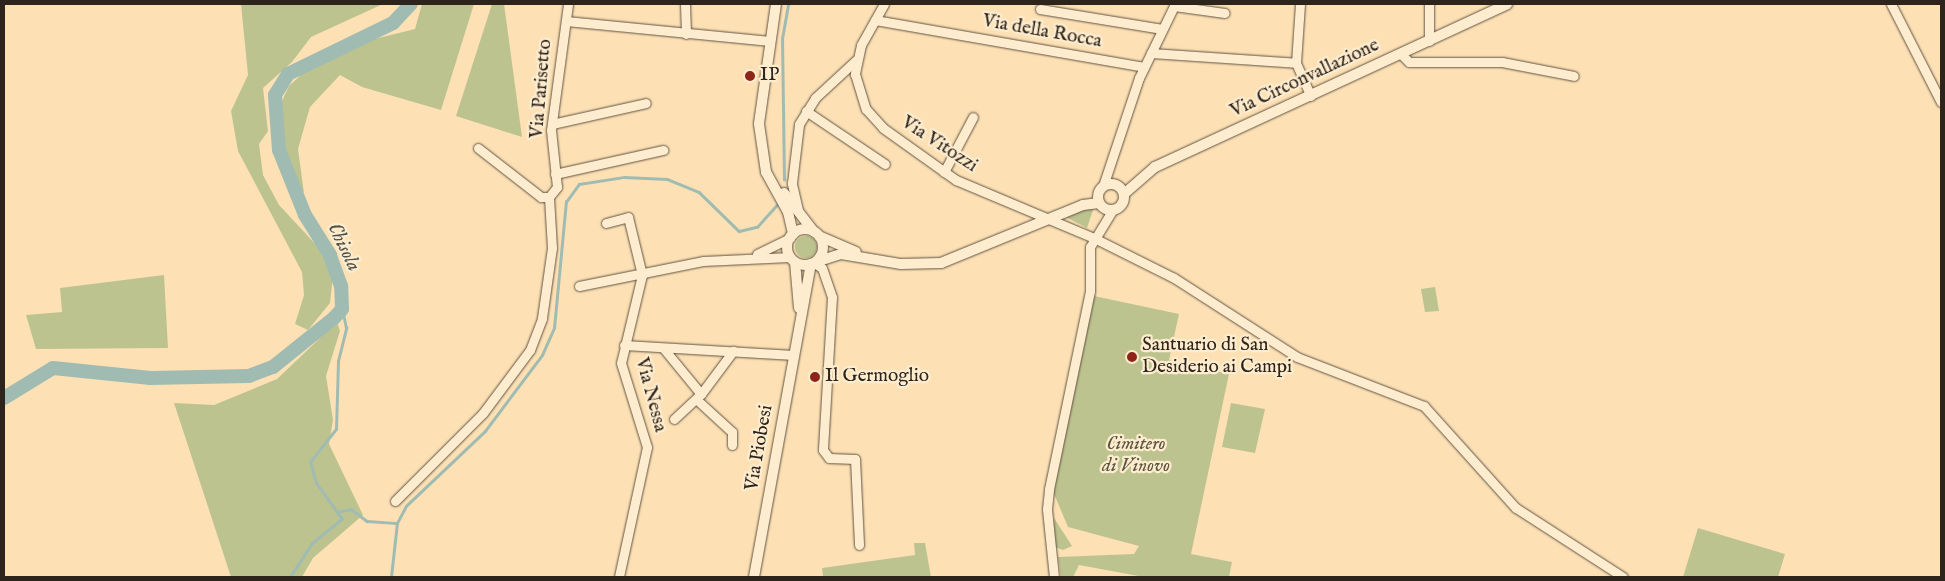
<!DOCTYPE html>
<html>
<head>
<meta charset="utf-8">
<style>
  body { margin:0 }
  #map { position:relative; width:1945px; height:581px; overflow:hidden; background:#fde1b5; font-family:"IM FELL English",serif }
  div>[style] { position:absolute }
  .green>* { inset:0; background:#bdc38f }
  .round { border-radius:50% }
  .stream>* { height:2.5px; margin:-1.25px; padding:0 1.25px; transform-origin:1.25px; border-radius:1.25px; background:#a0bcb2 }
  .river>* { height:14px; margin:-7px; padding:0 7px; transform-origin:7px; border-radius:7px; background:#a0bcb2 }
  .roads { filter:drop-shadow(0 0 1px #615342) drop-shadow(0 0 1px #615342) }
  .minor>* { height:9px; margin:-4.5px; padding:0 4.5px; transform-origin:4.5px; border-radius:4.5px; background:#feeccf }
  .tertiary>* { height:10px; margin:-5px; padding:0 5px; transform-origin:5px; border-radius:5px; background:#feeccf }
  .tertiary>.ring { margin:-5px; padding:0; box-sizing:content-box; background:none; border:10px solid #feeccf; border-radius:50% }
  .dots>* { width:14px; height:14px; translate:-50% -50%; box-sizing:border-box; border:2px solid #feeccf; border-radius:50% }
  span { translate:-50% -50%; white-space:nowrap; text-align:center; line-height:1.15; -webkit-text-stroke:4.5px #feeccf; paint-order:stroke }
  .street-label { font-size:19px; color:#2d241b }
  .poi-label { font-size:19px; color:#2d241b }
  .left { translate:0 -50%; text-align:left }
  .park-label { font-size:19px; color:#58543e; font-style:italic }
  .water-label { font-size:20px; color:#505248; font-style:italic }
  .frame { position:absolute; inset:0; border:5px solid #2d241b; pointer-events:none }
</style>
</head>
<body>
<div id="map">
  <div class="green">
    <i style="clip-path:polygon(241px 4px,383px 4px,311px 37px,292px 62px,263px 88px,268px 131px,259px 144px,263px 175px,279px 205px,319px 248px,333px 276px,330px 303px,308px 330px,295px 324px,304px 295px,302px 272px,238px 151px,231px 111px,248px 75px)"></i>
    <i style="clip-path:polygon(422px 4px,474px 4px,441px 110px,362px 87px,340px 75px,310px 107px,298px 149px,304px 193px,289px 173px,279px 126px,281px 103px,289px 86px,317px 60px,350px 45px,415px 29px)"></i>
    <i style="clip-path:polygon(492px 4px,504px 4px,522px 137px,456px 116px)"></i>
    <i style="clip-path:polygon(1095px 204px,1087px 228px,1064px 216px)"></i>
    <i class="round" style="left:795px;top:236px;width:22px;height:22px"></i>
    <i style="clip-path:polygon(164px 275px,168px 348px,36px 349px,26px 315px,62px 312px,60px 288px)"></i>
    <i style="clip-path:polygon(1435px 287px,1439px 311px,1425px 312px,1421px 289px)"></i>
    <i style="clip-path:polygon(1094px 296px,1179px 314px,1169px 360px,1229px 374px,1191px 554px,1232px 562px,1229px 577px,1144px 577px,1079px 565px,1073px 577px,1061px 577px,1058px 557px,1134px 554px,1139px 546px,1068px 527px,1052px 489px)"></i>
    <i style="clip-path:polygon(337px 322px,340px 331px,326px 376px,333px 420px,329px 444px,363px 515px,313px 558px,302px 577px,231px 577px,174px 403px,214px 405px,277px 379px)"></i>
    <i style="clip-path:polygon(1231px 403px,1265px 409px,1255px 453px,1222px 447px)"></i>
    <i style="clip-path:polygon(1054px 518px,1072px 546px,1063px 550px,1055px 547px)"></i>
    <i style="clip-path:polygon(1698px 528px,1785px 554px,1778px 577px,1683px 577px)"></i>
    <i style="clip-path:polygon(914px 543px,925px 543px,931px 577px,823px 577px,822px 568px,915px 555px)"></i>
  </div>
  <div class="stream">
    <i style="left:784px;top:180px;width:141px;rotate:-90.8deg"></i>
    <i style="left:782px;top:39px;width:36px;rotate:-80deg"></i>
    <i style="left:337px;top:512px;width:14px;rotate:-12deg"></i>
    <i style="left:351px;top:509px;width:20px;rotate:37deg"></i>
    <i style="left:367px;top:521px;width:30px;rotate:4deg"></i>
    <i style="left:290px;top:577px;width:40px;rotate:-57.1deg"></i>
    <i style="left:312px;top:543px;width:38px;rotate:-39deg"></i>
    <i style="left:342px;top:519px;width:44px;rotate:-125.8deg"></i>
    <i style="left:316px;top:483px;width:22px;rotate:-106deg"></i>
    <i style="left:310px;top:462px;width:42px;rotate:-51.8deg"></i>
    <i style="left:336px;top:429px;width:68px;rotate:-88.3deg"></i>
    <i style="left:338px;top:361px;width:34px;rotate:-76deg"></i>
    <i style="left:346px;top:328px;width:19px;rotate:-102deg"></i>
    <i style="left:391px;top:577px;width:54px;rotate:-83.7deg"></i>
    <i style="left:397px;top:523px;width:19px;rotate:-62deg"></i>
    <i style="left:406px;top:506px;width:109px;rotate:-43.5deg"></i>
    <i style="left:485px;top:431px;width:95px;rotate:-53.1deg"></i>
    <i style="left:542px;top:355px;width:30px;rotate:-66deg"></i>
    <i style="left:554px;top:328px;width:127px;rotate:-84.6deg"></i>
    <i style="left:566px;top:202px;width:22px;rotate:-54deg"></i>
    <i style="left:579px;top:184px;width:46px;rotate:-8.8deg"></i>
    <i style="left:624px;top:177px;width:43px;rotate:2.7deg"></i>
    <i style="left:667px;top:179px;width:35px;rotate:22deg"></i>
    <i style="left:699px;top:192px;width:56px;rotate:44.3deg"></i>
    <i style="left:739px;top:231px;width:18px;rotate:-13deg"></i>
    <i style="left:757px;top:227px;width:30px;rotate:-48deg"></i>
  </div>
  <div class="river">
    <i style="left:4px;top:398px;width:57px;rotate:-31.5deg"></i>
    <i style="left:53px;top:368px;width:98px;rotate:5.9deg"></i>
    <i style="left:150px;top:378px;width:99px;rotate:-1.2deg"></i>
    <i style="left:249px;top:376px;width:26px;rotate:-21deg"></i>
    <i style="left:273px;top:367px;width:78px;rotate:-38.8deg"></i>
    <i style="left:334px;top:318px;width:12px;rotate:-48deg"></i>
    <i style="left:342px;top:309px;width:23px;rotate:-92deg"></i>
    <i style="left:341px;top:286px;width:33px;rotate:-110deg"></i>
    <i style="left:330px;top:255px;width:47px;rotate:-122deg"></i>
    <i style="left:305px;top:215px;width:70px;rotate:-111.8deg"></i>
    <i style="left:279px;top:150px;width:55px;rotate:-94.2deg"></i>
    <i style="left:275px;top:95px;width:25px;rotate:-58deg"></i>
    <i style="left:288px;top:74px;width:117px;rotate:-25.9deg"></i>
    <i style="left:393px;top:23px;width:26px;rotate:-47deg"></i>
  </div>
  <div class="roads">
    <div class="minor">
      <i style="left:685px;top:4px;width:30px;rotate:88deg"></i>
      <i style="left:884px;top:4px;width:47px;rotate:119.3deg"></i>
      <i style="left:861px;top:45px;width:30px;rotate:102deg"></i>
      <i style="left:855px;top:74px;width:37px;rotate:73deg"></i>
      <i style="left:866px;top:109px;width:25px;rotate:48deg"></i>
      <i style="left:883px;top:128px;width:90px;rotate:35.5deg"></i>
      <i style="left:956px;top:180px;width:150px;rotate:22.8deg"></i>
      <i style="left:1094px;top:238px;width:89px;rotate:26.6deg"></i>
      <i style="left:1174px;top:278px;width:146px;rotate:32.7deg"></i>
      <i style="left:1297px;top:357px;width:136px;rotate:21.1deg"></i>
      <i style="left:1424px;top:406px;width:137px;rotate:48deg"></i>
      <i style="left:1516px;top:508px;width:127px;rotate:32.8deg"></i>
      <i style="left:1300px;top:4px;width:59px;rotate:93.9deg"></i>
      <i style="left:1296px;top:63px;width:36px;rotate:66deg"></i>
      <i style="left:1429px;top:4px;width:37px;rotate:90deg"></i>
      <i style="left:1891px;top:4px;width:110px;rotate:63deg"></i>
      <i style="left:1174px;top:6px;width:51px;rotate:7.8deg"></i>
      <i style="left:1040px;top:9px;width:124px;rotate:9.3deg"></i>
      <i style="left:875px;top:20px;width:273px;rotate:9.9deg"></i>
      <i style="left:566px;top:21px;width:205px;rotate:5.6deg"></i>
      <i style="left:1151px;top:53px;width:145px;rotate:3.9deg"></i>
      <i style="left:1401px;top:54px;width:11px;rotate:45deg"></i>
      <i style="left:1409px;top:62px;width:93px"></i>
      <i style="left:1502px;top:62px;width:73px;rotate:11deg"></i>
      <i style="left:806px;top:111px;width:95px;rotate:33.9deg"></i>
      <i style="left:552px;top:124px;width:96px;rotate:-12.6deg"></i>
      <i style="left:478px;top:148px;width:80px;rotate:37.9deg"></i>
      <i style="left:541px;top:197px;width:8px"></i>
      <i style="left:549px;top:197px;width:13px;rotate:-51deg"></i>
      <i style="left:557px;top:187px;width:57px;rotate:-96deg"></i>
      <i style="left:551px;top:130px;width:127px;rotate:-82.3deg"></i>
      <i style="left:944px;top:172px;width:62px;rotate:-62.2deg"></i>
      <i style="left:555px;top:174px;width:111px;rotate:-12.5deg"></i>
      <i style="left:1103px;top:186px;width:114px;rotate:-71.6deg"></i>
      <i style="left:1139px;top:78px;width:82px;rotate:-64.1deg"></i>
      <i style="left:798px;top:210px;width:28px;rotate:-103deg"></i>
      <i style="left:792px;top:183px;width:59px;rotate:-83.2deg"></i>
      <i style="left:799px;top:124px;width:31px;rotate:-58deg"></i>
      <i style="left:815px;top:98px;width:56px;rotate:-42.8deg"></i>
      <i style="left:606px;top:223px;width:23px;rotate:-15deg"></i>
      <i style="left:628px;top:217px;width:60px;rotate:76.4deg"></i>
      <i style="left:642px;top:275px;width:90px;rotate:103.4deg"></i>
      <i style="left:621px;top:363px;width:88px;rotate:72.8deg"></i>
      <i style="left:647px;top:447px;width:133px;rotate:102.2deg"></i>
      <i style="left:757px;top:254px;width:37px;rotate:-26deg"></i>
      <i style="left:814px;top:263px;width:9px;rotate:32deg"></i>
      <i style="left:822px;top:268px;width:31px;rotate:71deg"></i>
      <i style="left:832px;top:297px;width:153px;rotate:93.4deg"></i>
      <i style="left:823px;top:450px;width:10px;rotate:53deg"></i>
      <i style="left:829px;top:458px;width:26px;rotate:2deg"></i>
      <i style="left:855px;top:459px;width:86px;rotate:87.3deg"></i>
      <i style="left:579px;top:286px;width:126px;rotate:-11.4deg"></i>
      <i style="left:703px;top:261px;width:87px;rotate:-2.6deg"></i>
      <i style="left:624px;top:345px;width:170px;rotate:3.4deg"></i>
      <i style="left:664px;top:349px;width:58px;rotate:50.6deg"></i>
      <i style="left:696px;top:399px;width:49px;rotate:42.5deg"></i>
      <i style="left:732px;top:432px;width:13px;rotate:90deg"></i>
      <i style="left:674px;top:419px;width:37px;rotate:-43deg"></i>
      <i style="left:701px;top:394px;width:54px;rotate:-53.3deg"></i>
      <i style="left:395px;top:501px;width:124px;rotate:-45deg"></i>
      <i style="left:483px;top:413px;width:79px;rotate:-53.3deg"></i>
      <i style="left:530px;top:350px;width:34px;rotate:-69deg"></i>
      <i style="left:542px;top:318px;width:71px;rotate:-81.9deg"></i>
      <i style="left:552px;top:248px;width:51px;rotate:-93.4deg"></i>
      <i style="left:1054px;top:577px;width:68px;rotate:-95.9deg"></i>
      <i style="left:1047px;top:509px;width:20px;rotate:-84deg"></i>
      <i style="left:1049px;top:489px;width:202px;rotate:-78.3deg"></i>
      <i style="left:1090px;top:291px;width:44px;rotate:-90deg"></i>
      <i style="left:1090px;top:247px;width:42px;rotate:-58.6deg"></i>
    </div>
    <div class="tertiary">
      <i style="left:776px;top:4px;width:121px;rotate:98.1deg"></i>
      <i style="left:759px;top:124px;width:49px;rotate:81.7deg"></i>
      <i style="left:766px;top:172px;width:46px;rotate:61.2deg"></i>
      <i style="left:788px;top:212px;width:23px;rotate:77deg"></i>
      <i class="ring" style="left:1098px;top:184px;width:16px;height:16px"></i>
      <i style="left:784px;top:193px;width:49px;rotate:52.4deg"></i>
      <i style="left:1124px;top:194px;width:41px;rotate:-41.1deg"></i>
      <i style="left:1155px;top:167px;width:388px;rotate:-24.8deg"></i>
      <i class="ring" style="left:787px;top:229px;width:26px;height:26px"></i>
      <i style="left:819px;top:236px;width:40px;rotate:23.4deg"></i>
      <i style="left:795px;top:262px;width:46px;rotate:85deg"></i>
      <i style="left:816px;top:262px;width:26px;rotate:-18deg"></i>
      <i style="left:841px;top:254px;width:61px;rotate:9.5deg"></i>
      <i style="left:901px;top:264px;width:40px;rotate:-1.4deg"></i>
      <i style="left:941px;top:263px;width:153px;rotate:-22.2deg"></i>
      <i style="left:1083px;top:205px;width:16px;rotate:-7deg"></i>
      <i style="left:754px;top:577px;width:318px;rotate:-79.7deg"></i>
    </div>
  </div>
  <div class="dots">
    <i style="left:750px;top:76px;background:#8f2418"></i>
    <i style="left:1132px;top:357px;background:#8f2418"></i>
    <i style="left:815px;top:377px;background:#8f2418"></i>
  </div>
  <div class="street-label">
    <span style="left:1042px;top:32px;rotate:10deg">Via della Rocca</span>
    <span style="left:1305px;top:79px;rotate:-25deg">Via Circonvallazione</span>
    <span style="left:542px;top:89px;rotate:-85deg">Via Parisetto</span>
    <span style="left:939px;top:145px;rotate:33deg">Via Vitozzi</span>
    <span style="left:650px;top:395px;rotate:75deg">Via Nessa</span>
    <span style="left:760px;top:448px;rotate:-80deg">Via Piobesi</span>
  </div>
  <div class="poi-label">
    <span class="left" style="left:760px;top:76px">IP</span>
    <span class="left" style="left:1142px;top:357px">Santuario di San<br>Desiderio ai Campi</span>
    <span class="left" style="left:825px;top:377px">Il Germoglio</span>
  </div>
  <div class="park-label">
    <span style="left:1136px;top:456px">Cimitero<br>di Vinovo</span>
  </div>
  <div class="water-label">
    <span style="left:344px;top:247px;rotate:64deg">Chisola</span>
  </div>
  <div class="frame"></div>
</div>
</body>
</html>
